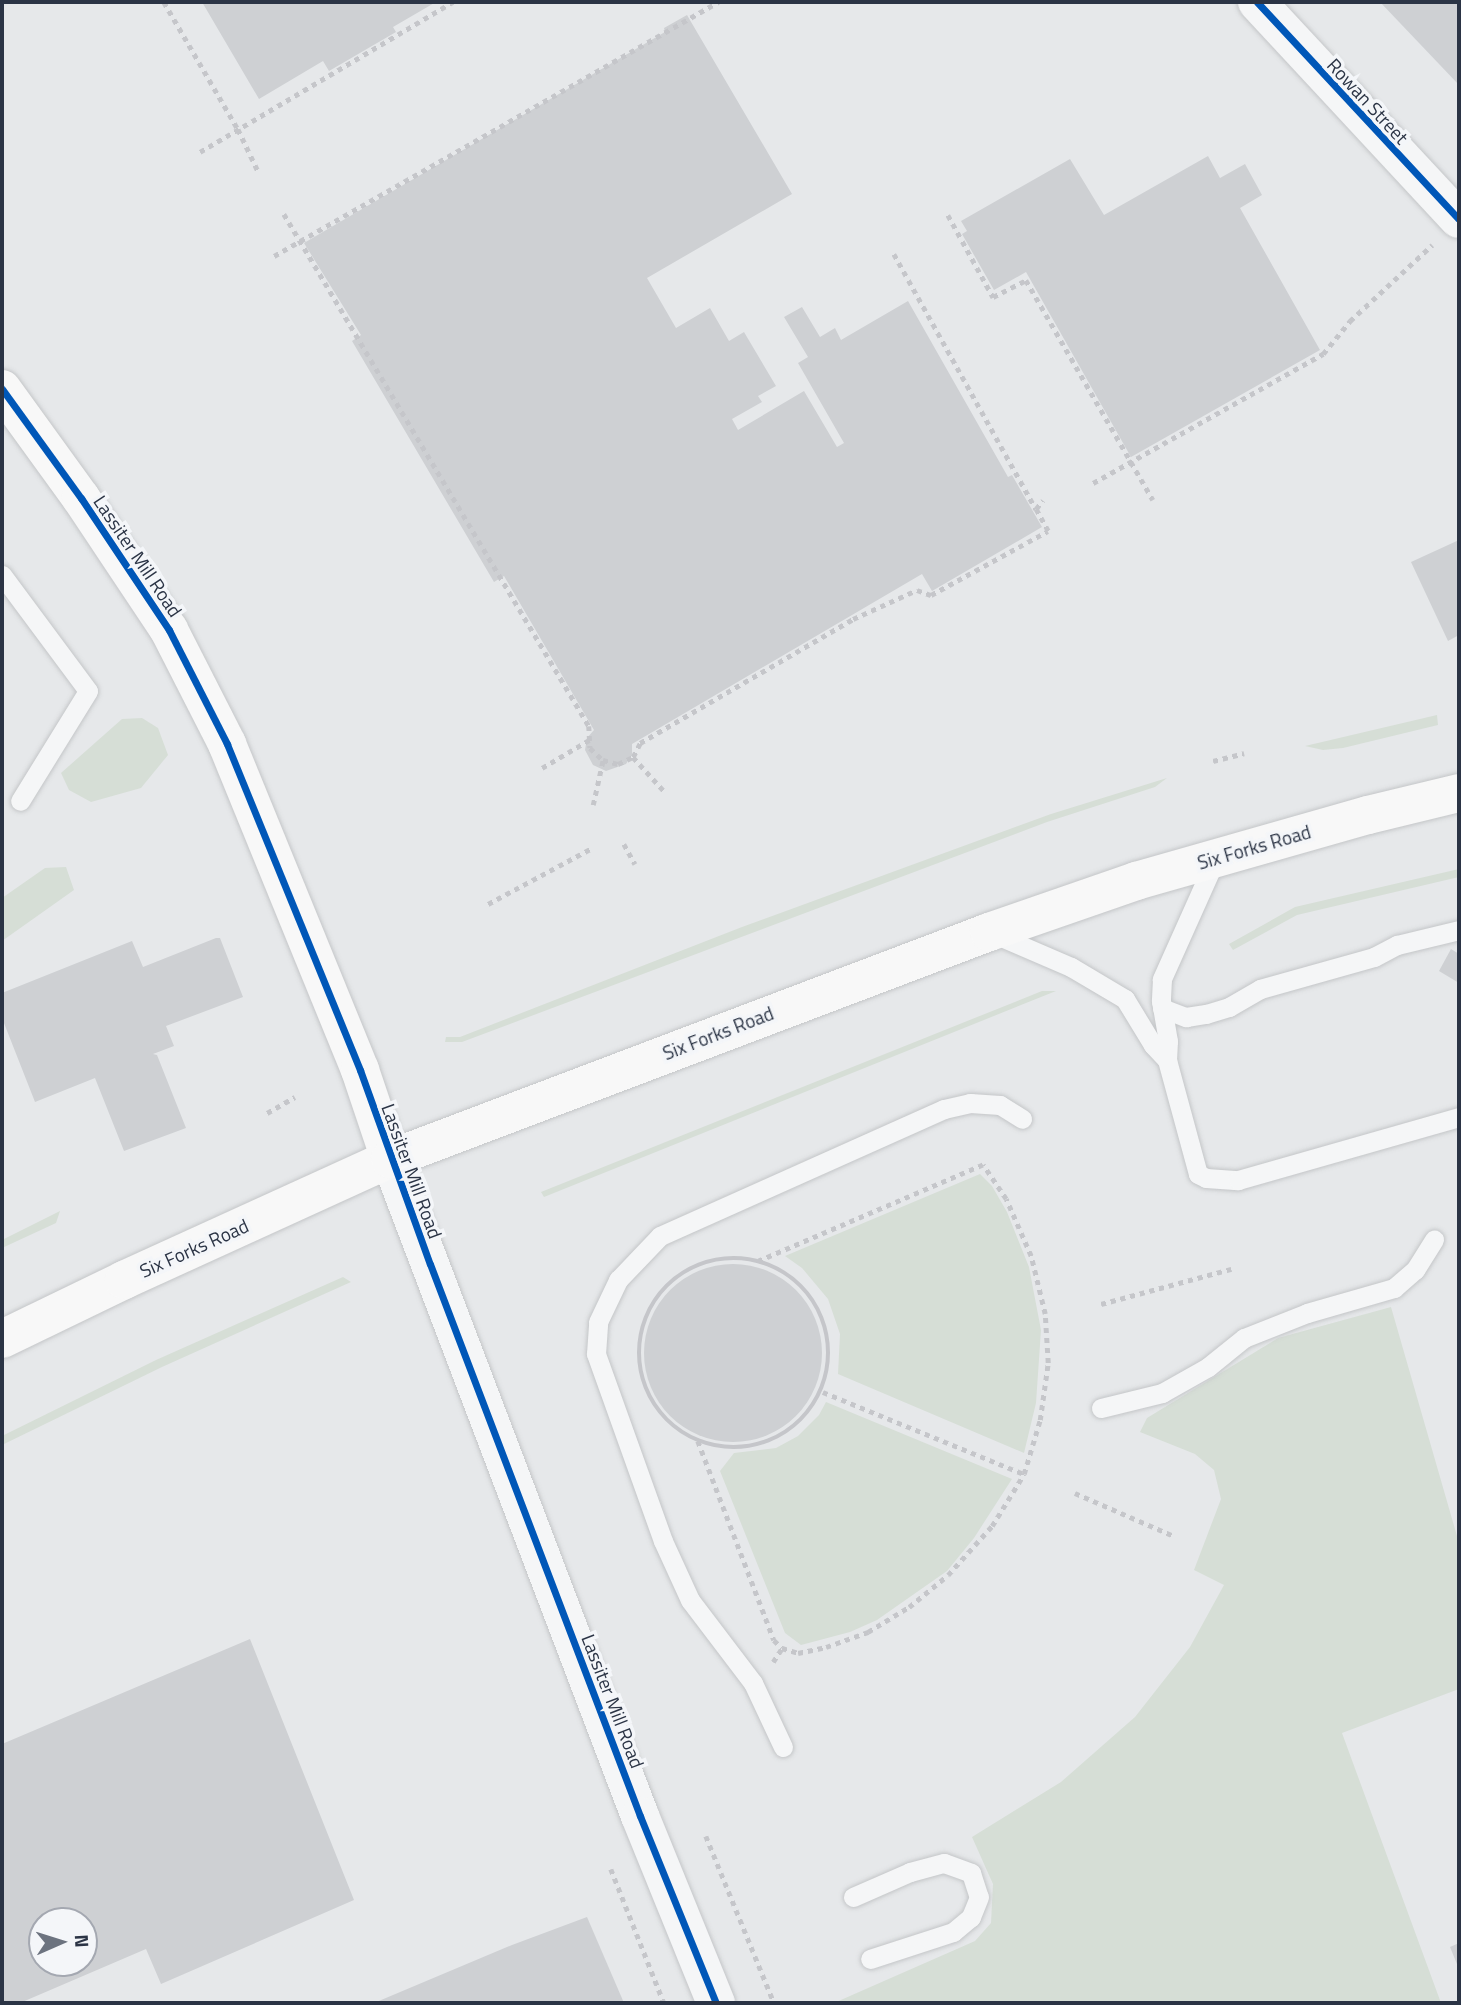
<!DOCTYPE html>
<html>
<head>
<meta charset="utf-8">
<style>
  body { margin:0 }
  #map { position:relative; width:1461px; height:2005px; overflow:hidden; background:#e6e8ea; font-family:"Titillium Web",sans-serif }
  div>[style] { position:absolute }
  .green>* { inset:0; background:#d6ded6 }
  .building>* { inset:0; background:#ced0d3 }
  .round { border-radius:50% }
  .path>* { height:4.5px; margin-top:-2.25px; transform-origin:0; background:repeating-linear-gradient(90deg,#c5c6ca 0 5px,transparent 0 10px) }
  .path>.ring { margin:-2.25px; padding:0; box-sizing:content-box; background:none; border:4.5px solid #c5c6ca; border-radius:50% }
  .roads { filter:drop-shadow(0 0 2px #c4c6c8) drop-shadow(0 0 2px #c4c6c8) }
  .lane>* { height:19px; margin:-9.5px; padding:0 9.5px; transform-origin:9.5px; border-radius:9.5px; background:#f5f6f7 }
  .street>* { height:38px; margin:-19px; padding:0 19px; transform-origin:19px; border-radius:19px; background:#f5f6f7 }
  .secondary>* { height:38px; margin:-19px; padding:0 19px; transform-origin:19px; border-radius:19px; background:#f8f8f8 }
  .primary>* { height:38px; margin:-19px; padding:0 19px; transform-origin:19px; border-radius:19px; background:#f8f8f8 }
  .cycleway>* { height:7px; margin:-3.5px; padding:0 3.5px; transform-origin:3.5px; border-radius:3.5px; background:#0057b8 }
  span { translate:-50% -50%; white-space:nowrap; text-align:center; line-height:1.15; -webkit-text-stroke:7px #f4f6f9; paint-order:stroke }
  .street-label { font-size:19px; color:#2b3445 }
  .frame { position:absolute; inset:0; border:4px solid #2b3445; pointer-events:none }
  .north { position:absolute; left:28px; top:1907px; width:70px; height:70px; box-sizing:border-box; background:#f4f6f9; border:2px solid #a4a8b1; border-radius:50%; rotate:87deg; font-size:19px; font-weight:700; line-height:28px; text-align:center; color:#2b3445 }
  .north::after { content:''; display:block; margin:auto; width:24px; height:32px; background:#6c737f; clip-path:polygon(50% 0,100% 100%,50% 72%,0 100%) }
</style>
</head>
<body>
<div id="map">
  <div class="green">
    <i style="clip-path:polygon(1437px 715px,1438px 725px,1343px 748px,1323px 750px,1305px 746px)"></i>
    <i style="clip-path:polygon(142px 718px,158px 728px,168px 755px,141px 788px,91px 802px,69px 790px,61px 773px,122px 719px)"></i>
    <i style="clip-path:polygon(1167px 778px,1155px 787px,1047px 822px,462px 1042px,445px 1042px,446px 1037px,460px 1037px,742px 927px,1051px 814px)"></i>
    <i style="clip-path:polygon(66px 867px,74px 890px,2px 941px,2px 898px,45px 868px)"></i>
    <i style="clip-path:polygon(1459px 869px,1459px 877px,1297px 915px,1233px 950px,1229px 944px,1295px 907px)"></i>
    <i style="clip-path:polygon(1042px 991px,1056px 991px,544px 1197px,541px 1192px)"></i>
    <i style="clip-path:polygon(980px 1174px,992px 1186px,1007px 1212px,1029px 1267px,1041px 1330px,1036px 1403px,1024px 1453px,838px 1374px,840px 1334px,828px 1299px,802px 1268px,785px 1256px)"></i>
    <i style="clip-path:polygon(60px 1211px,56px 1223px,2px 1248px,2px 1240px)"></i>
    <i style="clip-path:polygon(343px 1277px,351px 1282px,162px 1367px,2px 1445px,2px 1436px,156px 1360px)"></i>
    <i style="clip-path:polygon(1391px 1307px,1459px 1543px,1459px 1689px,1342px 1733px,1441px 2003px,834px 2003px,975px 1941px,991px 1923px,993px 1884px,972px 1837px,1061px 1782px,1135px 1717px,1190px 1647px,1224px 1585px,1194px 1570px,1221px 1499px,1214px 1470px,1195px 1454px,1140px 1432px,1147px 1418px,1278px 1338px)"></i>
    <i style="clip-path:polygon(826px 1402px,1012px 1479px,974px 1538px,947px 1571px,877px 1620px,850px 1632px,801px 1645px,785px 1633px,720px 1471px,734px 1453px,776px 1448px,798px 1436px,819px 1415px)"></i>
  </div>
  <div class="building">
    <i style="clip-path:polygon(202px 2px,436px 2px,393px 27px,396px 32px,329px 71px,323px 61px,259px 99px)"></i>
    <i style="clip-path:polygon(1380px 2px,1459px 2px,1459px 85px)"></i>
    <i style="clip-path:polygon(687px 15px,792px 194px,647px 278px,676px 328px,710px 308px,729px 341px,744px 332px,776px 386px,758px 396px,762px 402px,732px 419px,738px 430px,804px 391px,837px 447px,844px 443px,798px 363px,808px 357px,784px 317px,802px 307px,820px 337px,835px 328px,841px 340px,908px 301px,1008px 477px,1012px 475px,1042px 527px,932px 591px,922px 574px,632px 744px,632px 755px,626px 764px,606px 771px,593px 765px,585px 750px,587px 738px,594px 730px,504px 576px,494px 582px,352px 341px,361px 335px,304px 243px,665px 32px,664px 28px)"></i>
    <i style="clip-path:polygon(1208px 156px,1220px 178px,1245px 164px,1262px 195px,1240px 208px,1320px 350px,1131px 457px,1026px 272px,994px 290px,962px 234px,967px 231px,961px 221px,1070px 159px,1104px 215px)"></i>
    <i style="clip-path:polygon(1459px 540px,1459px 635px,1448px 641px,1411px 562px)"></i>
    <i style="clip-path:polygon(216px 938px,220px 938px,243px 997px,166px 1026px,174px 1046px,153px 1054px,157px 1055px,186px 1128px,124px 1151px,95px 1078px,35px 1102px,2px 1018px,2px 993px,132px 941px,143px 967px)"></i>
    <i style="clip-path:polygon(1451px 949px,1459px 954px,1459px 983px,1439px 971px)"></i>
    <i class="round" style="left:644px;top:1264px;width:178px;height:178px"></i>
    <i style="clip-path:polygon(evenodd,250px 1639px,354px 1900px,161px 1984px,146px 1949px,20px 2003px,2px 2003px,2px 1744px,250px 1639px,42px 1921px,84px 1921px,84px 1963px,42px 1963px,42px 1921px)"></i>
    <i style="clip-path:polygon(587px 1917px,624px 2003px,374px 2003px,512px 1945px)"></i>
    <i style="clip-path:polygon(1459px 1943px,1459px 1969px,1450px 1947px)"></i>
  </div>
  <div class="path">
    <i style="left:164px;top:2px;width:147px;rotate:59.8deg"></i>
    <i style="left:238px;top:129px;width:49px;rotate:64.5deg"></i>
    <i style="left:200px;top:152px;width:294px;rotate:-30.7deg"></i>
    <i style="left:284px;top:214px;width:596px;rotate:59.22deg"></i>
    <i style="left:589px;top:726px;width:22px;rotate:87deg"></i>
    <i style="left:590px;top:748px;width:18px;rotate:43deg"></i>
    <i style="left:603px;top:760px;width:16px;rotate:15deg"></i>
    <i style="left:618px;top:764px;width:17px;rotate:-25deg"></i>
    <i style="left:633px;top:757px;width:16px;rotate:-63deg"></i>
    <i style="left:640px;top:743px;width:246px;rotate:-30.2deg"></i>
    <i style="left:853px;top:619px;width:70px;rotate:-24.4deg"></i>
    <i style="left:917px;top:590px;width:15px;rotate:20deg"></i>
    <i style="left:931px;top:595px;width:133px;rotate:-28.7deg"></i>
    <i style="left:1048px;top:531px;width:25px;rotate:-119deg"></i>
    <i style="left:1036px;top:509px;width:11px;rotate:-52deg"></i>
    <i style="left:948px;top:215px;width:94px;rotate:61.2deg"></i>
    <i style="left:993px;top:297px;width:37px;rotate:-27deg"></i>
    <i style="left:1026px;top:280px;width:254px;rotate:60deg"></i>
    <i style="left:894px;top:254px;width:292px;rotate:60.9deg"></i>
    <i style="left:274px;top:256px;width:512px;rotate:-29.77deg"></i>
    <i style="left:1093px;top:483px;width:264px;rotate:-29.3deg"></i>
    <i style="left:1323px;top:354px;width:43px;rotate:-50.7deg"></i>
    <i style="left:1350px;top:321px;width:112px;rotate:-42.8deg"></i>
    <i style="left:633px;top:757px;width:46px;rotate:47.6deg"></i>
    <i style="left:1213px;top:761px;width:32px;rotate:-14deg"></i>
    <i style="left:542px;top:768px;width:55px;rotate:-30.8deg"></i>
    <i style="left:593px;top:805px;width:46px;rotate:-77.5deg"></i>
    <i style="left:624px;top:844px;width:23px;rotate:61deg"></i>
    <i style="left:488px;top:904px;width:116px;rotate:-28.3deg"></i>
    <i style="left:267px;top:1113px;width:32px;rotate:-30deg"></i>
    <i class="ring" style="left:639px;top:1258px;width:185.5px;height:185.5px"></i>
    <i style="left:1101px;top:1304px;width:135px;rotate:-15.1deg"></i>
    <i style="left:823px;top:1392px;width:217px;rotate:22.2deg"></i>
    <i style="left:698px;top:1441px;width:213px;rotate:69.1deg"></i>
    <i style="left:774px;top:1640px;width:11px;rotate:45deg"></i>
    <i style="left:782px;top:1648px;width:17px;rotate:17deg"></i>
    <i style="left:798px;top:1653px;width:29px;rotate:-12deg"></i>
    <i style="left:826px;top:1647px;width:45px;rotate:-19.7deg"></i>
    <i style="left:868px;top:1632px;width:48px;rotate:-31.4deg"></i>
    <i style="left:909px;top:1607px;width:50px;rotate:-39.4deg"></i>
    <i style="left:948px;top:1575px;width:66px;rotate:-48.1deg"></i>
    <i style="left:992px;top:1526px;width:61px;rotate:-58.4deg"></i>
    <i style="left:1024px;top:1474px;width:56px;rotate:-73.5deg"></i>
    <i style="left:1040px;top:1420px;width:58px;rotate:-82deg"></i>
    <i style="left:1048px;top:1363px;width:49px;rotate:-93.5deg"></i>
    <i style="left:1045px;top:1314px;width:60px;rotate:-103.6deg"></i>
    <i style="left:1031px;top:1256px;width:62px;rotate:-113.7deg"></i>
    <i style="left:1006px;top:1199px;width:41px;rotate:-124.1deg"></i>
    <i style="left:983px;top:1165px;width:244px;rotate:156.8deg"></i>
    <i style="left:1075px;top:1493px;width:108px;rotate:23.5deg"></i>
    <i style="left:773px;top:1662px;width:17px;rotate:-57deg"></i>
    <i style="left:706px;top:1836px;width:180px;rotate:67.8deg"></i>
    <i style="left:611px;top:1869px;width:144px;rotate:68.4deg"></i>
  </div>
  <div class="roads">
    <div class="lane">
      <i style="left:2px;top:575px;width:144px;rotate:53.4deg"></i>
      <i style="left:88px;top:691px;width:129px;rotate:121.7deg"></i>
      <i style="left:1216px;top:858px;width:133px;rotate:114.1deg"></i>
      <i style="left:1162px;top:979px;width:22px;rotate:93deg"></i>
      <i style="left:1161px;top:1001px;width:41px;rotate:80.1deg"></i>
      <i style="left:1168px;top:1041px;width:19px;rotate:93deg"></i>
      <i style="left:1167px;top:1060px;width:118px;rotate:74.8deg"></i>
      <i style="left:1198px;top:1174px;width:9px;rotate:27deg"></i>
      <i style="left:1206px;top:1178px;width:32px;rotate:4deg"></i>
      <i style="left:1238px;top:1180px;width:230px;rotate:-15.9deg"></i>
      <i style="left:992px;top:933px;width:86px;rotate:23.3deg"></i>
      <i style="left:1071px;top:967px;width:63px;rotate:30.7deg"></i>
      <i style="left:1125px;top:999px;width:54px;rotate:58.7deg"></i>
      <i style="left:1153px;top:1045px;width:21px;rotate:47deg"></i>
      <i style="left:1162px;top:1008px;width:26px;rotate:21deg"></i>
      <i style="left:1186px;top:1017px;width:20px;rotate:-9deg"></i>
      <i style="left:1206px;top:1014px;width:24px;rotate:-17deg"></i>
      <i style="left:1229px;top:1007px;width:36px;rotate:-30deg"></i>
      <i style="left:1260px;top:989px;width:118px;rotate:-15.7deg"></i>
      <i style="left:1374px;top:957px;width:26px;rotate:-28deg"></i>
      <i style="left:1397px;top:945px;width:64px;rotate:-13.6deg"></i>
      <i style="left:1101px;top:1408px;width:63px;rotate:-13.8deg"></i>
      <i style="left:1162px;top:1393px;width:53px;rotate:-29.5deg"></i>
      <i style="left:1208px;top:1367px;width:46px;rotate:-38.9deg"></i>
      <i style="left:1244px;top:1338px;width:68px;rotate:-21.6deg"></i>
      <i style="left:1307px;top:1313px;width:91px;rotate:-16deg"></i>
      <i style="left:1394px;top:1288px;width:28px;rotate:-41deg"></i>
      <i style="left:1415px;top:1270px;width:36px;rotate:-58deg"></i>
      <i style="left:783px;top:1747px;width:71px;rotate:-115.1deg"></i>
      <i style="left:753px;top:1683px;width:104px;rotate:-127.2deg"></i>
      <i style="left:690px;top:1600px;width:65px;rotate:-114.6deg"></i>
      <i style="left:663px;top:1541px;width:199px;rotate:-109.7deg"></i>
      <i style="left:596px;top:1354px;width:32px;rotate:-86deg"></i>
      <i style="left:598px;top:1322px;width:47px;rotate:-64.5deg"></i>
      <i style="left:618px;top:1280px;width:61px;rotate:-46.3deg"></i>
      <i style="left:660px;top:1236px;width:311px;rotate:-24.1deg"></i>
      <i style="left:944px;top:1109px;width:27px;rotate:-13deg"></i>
      <i style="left:970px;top:1103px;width:30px;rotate:4deg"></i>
      <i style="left:1000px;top:1105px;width:26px;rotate:32deg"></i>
      <i style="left:853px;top:1897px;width:62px;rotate:-23.7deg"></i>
      <i style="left:910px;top:1872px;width:35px;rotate:-15deg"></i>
      <i style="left:944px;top:1863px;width:29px;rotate:20deg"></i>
      <i style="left:971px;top:1873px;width:25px;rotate:72deg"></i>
      <i style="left:979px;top:1897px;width:22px;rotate:112deg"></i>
      <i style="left:971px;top:1917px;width:23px;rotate:140deg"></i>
      <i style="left:953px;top:1932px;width:87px;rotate:162deg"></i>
    </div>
    <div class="street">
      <i style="left:1257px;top:2px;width:296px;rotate:47.1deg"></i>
      <i style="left:390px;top:1159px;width:703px;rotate:69.17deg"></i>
      <i style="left:640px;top:1816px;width:202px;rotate:67.9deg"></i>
    </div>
    <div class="secondary">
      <i style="left:2px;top:389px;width:135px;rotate:54.1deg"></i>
      <i style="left:81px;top:498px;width:159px;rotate:56.3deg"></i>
      <i style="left:169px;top:630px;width:128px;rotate:63deg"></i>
      <i style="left:227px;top:744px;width:352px;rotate:67.8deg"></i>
      <i style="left:360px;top:1070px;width:94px;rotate:71.4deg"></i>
    </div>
    <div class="primary">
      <i style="left:2px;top:1339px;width:136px;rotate:-25.8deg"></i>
      <i style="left:124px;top:1280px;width:292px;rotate:-24.5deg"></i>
      <i style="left:390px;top:1159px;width:641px;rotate:-20.75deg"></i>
      <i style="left:989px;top:932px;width:156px;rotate:-19.1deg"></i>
      <i style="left:1136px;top:881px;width:241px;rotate:-15.9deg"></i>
      <i style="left:1368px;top:815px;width:94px;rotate:-13.6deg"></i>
    </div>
  </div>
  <div class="cycleway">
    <i style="left:1257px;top:2px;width:296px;rotate:47.1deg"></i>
    <i style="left:2px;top:389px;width:135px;rotate:54.1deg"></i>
    <i style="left:81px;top:498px;width:159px;rotate:56.3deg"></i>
    <i style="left:169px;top:630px;width:128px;rotate:63deg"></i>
    <i style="left:227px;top:744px;width:352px;rotate:67.8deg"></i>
    <i style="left:360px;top:1070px;width:206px;rotate:70.2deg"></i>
    <i style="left:430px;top:1264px;width:591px;rotate:69.17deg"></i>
    <i style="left:640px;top:1816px;width:202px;rotate:67.9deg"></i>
  </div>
  <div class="street-label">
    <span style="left:1368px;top:101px;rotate:47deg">Rowan Street</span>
    <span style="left:138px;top:556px;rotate:56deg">Lassiter Mill Road</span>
    <span style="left:1254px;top:847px;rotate:-16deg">Six Forks Road</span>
    <span style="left:718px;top:1033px;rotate:-21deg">Six Forks Road</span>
    <span style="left:412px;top:1171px;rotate:70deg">Lassiter Mill Road</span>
    <span style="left:194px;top:1248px;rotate:-24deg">Six Forks Road</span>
    <span style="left:613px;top:1701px;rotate:69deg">Lassiter Mill Road</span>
  </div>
  <div class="frame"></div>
  <div class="north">N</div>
</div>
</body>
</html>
